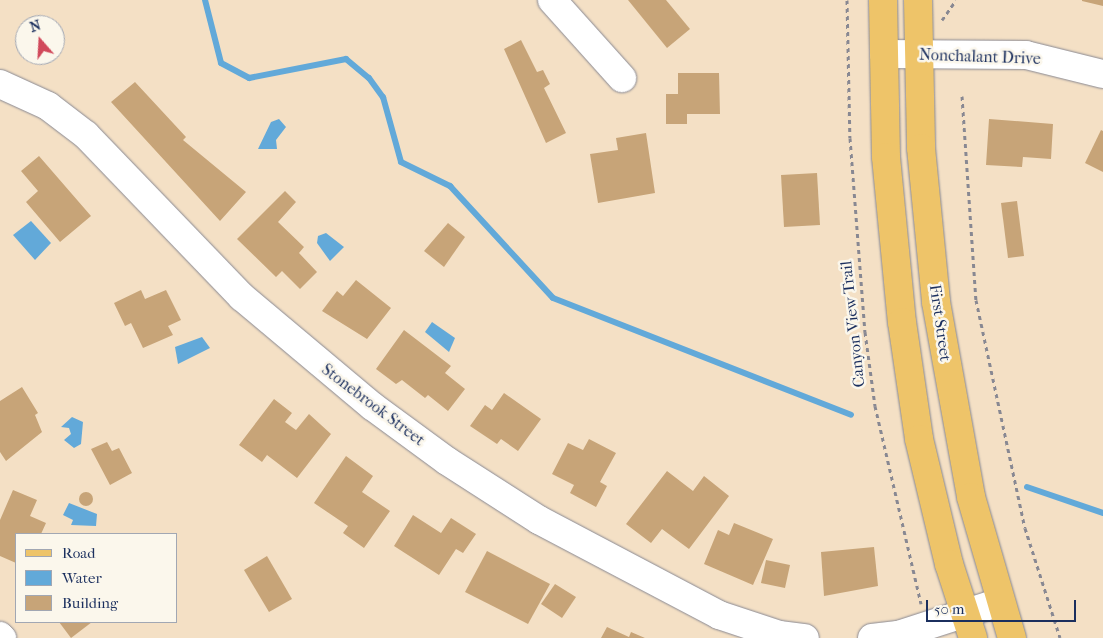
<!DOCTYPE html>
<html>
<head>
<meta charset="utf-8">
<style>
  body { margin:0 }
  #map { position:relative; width:1103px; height:638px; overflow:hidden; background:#f4e0c5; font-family:"IM FELL French Canon",serif }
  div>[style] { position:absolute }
  .water>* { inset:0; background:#62a9d9 }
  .stream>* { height:6px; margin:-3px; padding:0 3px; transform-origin:3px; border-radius:3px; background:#62a9d9 }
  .building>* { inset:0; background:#c7a478 }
  .round { border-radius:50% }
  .path>* { height:3px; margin-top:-1.5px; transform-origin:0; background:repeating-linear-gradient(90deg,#888892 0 4px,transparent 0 8px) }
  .roads { filter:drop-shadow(0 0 1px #888892) drop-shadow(0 0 1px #888892) }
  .minor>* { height:28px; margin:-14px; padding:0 14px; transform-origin:14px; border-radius:14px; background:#fff }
  .major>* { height:28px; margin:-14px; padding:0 14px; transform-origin:14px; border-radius:14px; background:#eec469 }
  span { translate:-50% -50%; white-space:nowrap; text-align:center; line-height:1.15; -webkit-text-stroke:5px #fbf7ec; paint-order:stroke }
  .street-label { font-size:16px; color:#1b2f5e }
  .legend { position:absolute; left:15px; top:533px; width:162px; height:90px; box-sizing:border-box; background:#fbf7ec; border:1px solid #a1a7b3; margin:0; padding:6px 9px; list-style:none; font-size:15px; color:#1b2f5e }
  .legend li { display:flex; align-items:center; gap:10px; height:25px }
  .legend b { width:25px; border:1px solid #a1a7b3 }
  .north { position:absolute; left:15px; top:15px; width:50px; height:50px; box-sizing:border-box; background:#fbf7ec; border:1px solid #a1a7b3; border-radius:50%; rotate:341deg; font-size:14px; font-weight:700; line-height:20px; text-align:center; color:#1b2f5e }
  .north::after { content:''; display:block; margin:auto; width:18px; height:22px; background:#d1495b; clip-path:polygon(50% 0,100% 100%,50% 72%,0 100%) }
  .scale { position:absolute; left:926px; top:600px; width:150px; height:22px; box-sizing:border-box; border:2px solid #1b2f5e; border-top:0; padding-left:6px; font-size:15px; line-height:18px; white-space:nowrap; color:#1b2f5e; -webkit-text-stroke:4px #fbf7ec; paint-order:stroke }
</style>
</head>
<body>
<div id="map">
  <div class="water">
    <i style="clip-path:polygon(279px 119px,286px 127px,276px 140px,277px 149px,258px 149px,271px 122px)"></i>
    <i style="clip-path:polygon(31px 221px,51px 243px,35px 260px,13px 235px)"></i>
    <i style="clip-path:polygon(326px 233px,344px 247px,330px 261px,317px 243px,318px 236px)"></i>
    <i style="clip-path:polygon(432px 322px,455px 338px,449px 352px,425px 332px)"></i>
    <i style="clip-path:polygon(202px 337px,210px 348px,178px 364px,175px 347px)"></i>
    <i style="clip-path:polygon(72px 417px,83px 422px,81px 444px,74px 448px,64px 440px,71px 434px,69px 428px,61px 427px)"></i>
    <i style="clip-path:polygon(69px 503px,97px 514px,96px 526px,71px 525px,73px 520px,63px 515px)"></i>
  </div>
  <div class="stream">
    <i style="left:205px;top:0;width:65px;rotate:75.7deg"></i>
    <i style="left:221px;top:63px;width:32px;rotate:28deg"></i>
    <i style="left:249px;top:78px;width:99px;rotate:-11.1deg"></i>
    <i style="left:346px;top:59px;width:30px;rotate:40deg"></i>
    <i style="left:369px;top:78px;width:24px;rotate:54deg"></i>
    <i style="left:383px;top:97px;width:67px;rotate:74.5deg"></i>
    <i style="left:401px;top:162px;width:55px;rotate:26.1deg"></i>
    <i style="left:450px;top:186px;width:152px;rotate:47.4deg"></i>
    <i style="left:553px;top:298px;width:320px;rotate:21.4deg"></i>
    <i style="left:1027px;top:487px;width:80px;rotate:18.9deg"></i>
  </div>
  <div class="building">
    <i style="clip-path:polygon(628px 0,666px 0,690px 29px,667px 48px)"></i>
    <i style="clip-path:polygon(1082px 0,1103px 0,1103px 6px,1082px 1px)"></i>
    <i style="clip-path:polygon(521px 40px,537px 72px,543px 70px,550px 84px,544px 88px,566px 133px,546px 143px,504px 49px)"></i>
    <i style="clip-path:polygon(678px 73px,719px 73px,720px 114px,687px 114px,687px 124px,666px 124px,666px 94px,678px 94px)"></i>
    <i style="clip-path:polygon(135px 82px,186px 137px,183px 140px,246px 192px,220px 221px,111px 102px)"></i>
    <i style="clip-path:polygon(989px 119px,1053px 124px,1051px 159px,1023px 157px,1022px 167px,986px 165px)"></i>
    <i style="clip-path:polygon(1101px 130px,1103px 131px,1103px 172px,1085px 163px)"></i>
    <i style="clip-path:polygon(646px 133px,655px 193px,598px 203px,590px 154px,618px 150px,616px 138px)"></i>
    <i style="clip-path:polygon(39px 156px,91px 216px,60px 242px,26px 202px,38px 191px,21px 171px)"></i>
    <i style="clip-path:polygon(817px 173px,820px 225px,784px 227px,781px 175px)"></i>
    <i style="clip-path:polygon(285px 191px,296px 202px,278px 222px,304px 247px,299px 253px,317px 272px,300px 289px,282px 271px,276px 277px,237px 239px)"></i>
    <i style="clip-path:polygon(1017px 201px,1024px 256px,1008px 258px,1001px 203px)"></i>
    <i style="clip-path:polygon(448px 223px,465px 237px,444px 267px,424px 251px)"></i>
    <i style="clip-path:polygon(356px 280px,391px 308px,367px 339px,322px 311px,337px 291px,343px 296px)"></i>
    <i style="clip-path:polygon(141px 290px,145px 299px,166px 290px,181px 320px,168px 326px,173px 335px,143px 348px,131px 323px,125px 326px,114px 303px)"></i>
    <i style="clip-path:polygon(404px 330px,451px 366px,445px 373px,465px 389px,448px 411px,428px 395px,425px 398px,402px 380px,396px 384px,376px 369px)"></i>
    <i style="clip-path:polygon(22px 387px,38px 413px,35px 415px,42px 432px,6px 461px,0 452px,0 401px)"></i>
    <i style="clip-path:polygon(504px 393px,541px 419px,518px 451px,501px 439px,497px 444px,470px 426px,485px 405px,492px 410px)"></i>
    <i style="clip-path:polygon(274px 399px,292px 413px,285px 422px,296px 430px,309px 414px,331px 434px,297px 478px,267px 455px,262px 462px,239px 445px)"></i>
    <i style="clip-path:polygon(589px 439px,616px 453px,600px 482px,607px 486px,596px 507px,570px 493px,574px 485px,552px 474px,568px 443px,583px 450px)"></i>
    <i style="clip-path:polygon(107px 442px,112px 451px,119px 448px,132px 473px,110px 485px,91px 449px)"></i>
    <i style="clip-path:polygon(346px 456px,373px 476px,362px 492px,390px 511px,364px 548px,343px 533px,348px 526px,314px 503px)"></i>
    <i style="clip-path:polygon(667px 471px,693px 491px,704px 476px,729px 496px,689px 549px,662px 529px,651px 543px,626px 524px)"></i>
    <i style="clip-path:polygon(13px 490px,37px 500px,30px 516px,46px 523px,41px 534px,16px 534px,16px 563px,0 556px,0 520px)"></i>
    <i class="round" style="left:79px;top:492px;width:14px;height:14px"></i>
    <i style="clip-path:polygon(413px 515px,441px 533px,451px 518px,476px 534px,463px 553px,456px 549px,439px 575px,394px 546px)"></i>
    <i style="clip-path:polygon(734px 523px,773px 539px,753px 585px,704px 564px,718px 530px,729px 535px)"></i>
    <i style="clip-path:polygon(874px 547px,878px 586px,824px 596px,821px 552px)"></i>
    <i style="clip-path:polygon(487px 551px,550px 584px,528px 624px,465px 592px)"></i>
    <i style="clip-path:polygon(267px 556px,292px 599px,269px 612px,244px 570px)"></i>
    <i style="clip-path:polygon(766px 560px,790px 565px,785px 588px,761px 583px)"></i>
    <i style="clip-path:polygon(555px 584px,576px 597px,562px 618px,541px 604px)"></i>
    <i style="clip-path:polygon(59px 622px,92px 622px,71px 638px)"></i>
    <i style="clip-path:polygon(607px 627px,629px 637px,631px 632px,645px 638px,601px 638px)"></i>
  </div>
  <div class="path">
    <i style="left:847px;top:0;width:138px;rotate:88.8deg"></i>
    <i style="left:850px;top:138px;width:195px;rotate:85.6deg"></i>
    <i style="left:865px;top:332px;width:75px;rotate:82.3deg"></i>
    <i style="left:875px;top:406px;width:203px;rotate:76.9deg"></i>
    <i style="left:942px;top:20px;width:24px;rotate:-55deg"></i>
    <i style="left:962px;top:96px;width:204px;rotate:86.1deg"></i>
    <i style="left:976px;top:300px;width:233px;rotate:77.9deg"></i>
    <i style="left:1025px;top:528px;width:115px;rotate:72.3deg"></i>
  </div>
  <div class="roads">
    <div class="minor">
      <i style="left:552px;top:0;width:105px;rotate:48.1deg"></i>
      <i style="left:884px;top:54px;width:142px;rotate:0.4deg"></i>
      <i style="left:1026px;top:55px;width:79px;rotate:13.9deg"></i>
      <i style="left:0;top:84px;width:53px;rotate:24.6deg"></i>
      <i style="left:48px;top:106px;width:48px;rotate:37.3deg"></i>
      <i style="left:86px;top:135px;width:225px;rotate:46.1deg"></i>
      <i style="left:242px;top:297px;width:170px;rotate:40deg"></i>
      <i style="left:372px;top:406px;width:93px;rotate:36.3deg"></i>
      <i style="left:447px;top:461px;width:109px;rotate:32.7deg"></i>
      <i style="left:539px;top:520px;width:204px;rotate:27.8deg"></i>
      <i style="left:719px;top:615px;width:63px;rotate:18.4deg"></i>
      <i style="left:779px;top:635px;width:26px;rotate:7deg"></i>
      <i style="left:0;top:636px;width:3px;rotate:45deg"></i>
      <i style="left:872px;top:638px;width:26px;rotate:-7deg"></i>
      <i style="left:898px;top:635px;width:107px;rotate:-17.9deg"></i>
    </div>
    <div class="major">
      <i style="left:883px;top:0;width:157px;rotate:88.9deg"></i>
      <i style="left:886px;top:157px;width:166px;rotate:84.5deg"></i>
      <i style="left:902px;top:322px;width:118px;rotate:81.7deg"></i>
      <i style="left:919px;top:439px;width:129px;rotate:76.5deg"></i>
      <i style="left:949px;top:564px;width:78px;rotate:72deg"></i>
      <i style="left:918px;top:0;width:148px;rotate:88.8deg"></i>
      <i style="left:921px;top:148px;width:155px;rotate:84.4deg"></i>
      <i style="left:936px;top:302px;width:198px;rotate:79.8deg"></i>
      <i style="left:971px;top:497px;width:147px;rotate:73.8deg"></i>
    </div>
  </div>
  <div class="street-label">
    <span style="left:980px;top:57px;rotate:2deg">Nonchalant Drive</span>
    <span style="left:940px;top:323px;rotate:82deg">First Street</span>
    <span style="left:853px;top:324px;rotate:-96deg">Canyon View Trail</span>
    <span style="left:373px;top:405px;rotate:37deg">Stonebrook Street</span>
  </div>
  <ul class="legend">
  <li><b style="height:6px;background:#eec469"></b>Road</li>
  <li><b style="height:14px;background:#62a9d9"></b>Water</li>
  <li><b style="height:14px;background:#c7a478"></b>Building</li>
  </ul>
  <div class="north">N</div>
  <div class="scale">50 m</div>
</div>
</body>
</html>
